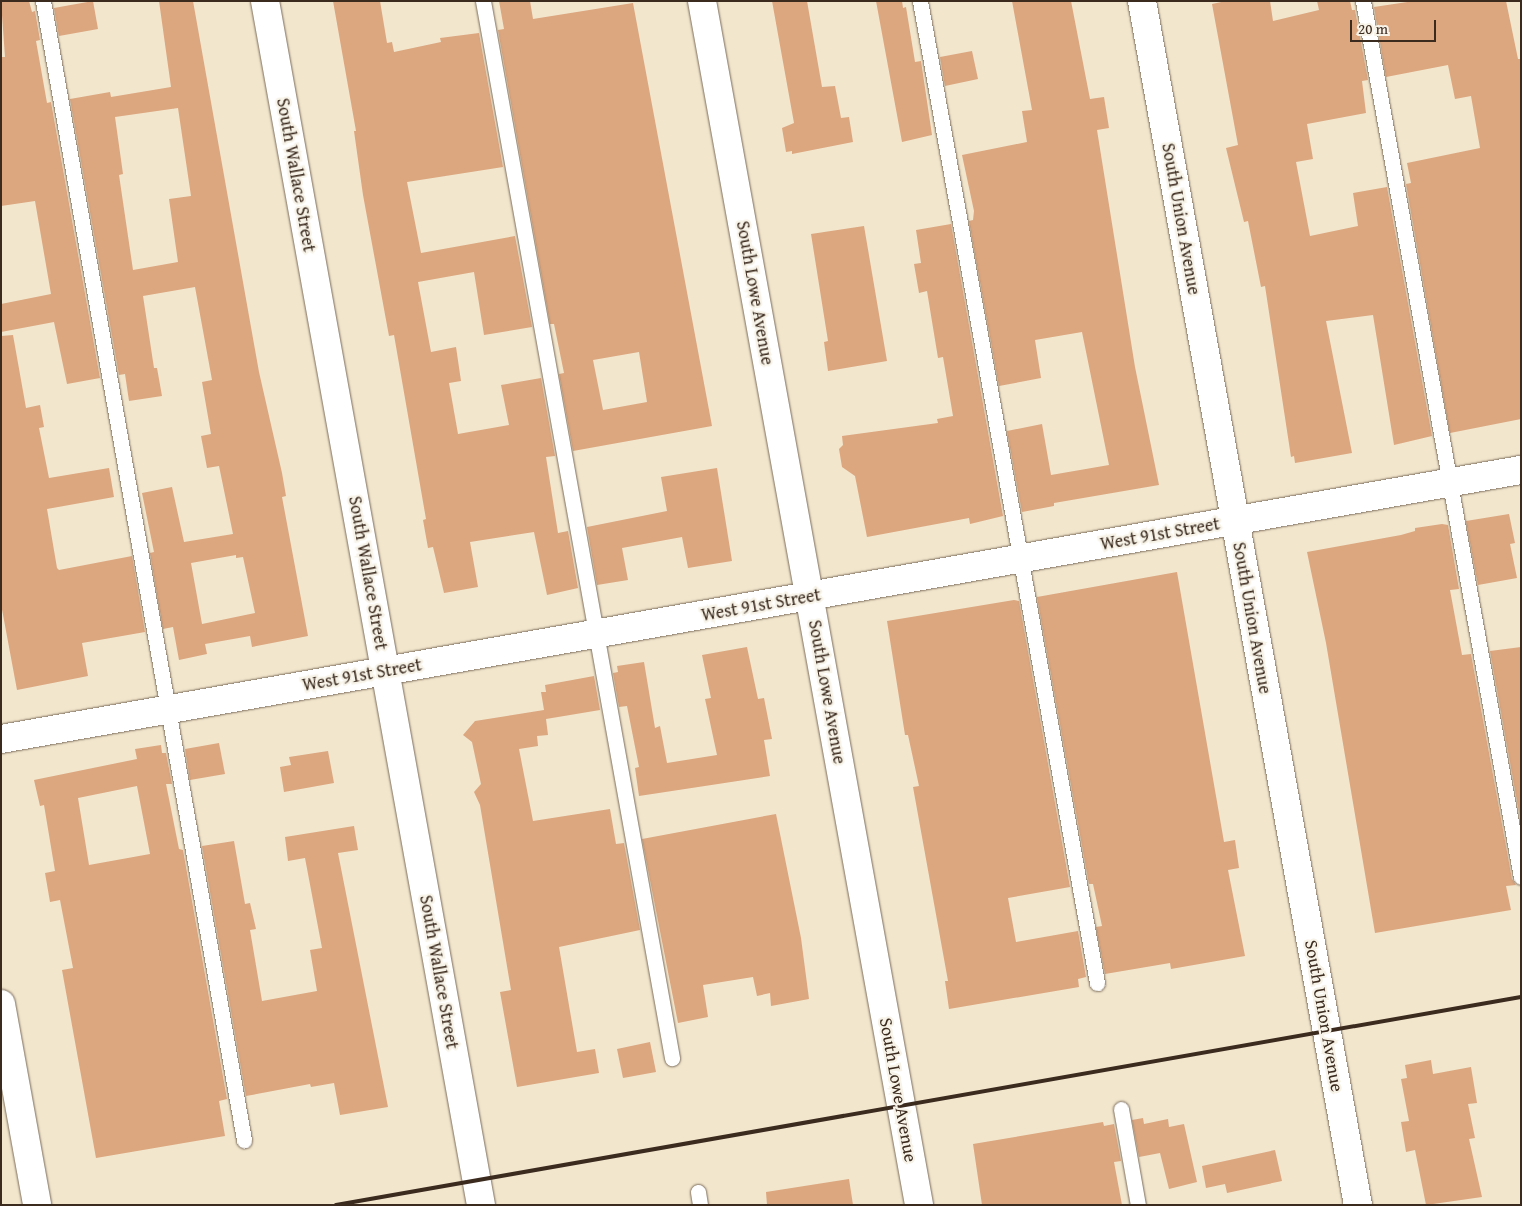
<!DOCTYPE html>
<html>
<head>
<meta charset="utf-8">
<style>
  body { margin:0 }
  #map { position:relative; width:1522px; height:1206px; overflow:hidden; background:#f2e6cd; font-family:"Gentium Book Plus",serif }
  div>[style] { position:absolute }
  .building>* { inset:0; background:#dca67f }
  .roads { filter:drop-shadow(0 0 1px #7b6c5b) drop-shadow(0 0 1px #7b6c5b) }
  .lane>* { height:15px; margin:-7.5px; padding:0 7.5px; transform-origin:7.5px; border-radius:7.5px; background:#fff }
  .street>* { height:28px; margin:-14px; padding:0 14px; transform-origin:14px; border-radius:14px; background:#fff }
  .rail>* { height:4px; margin:-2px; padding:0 2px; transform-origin:2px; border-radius:2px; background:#3b2a1e }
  span { translate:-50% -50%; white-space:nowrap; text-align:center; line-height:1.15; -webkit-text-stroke:4.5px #f7f3e8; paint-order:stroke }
  .street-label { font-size:18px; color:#3b2a1e }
  .frame { position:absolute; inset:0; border:2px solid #3b2a1e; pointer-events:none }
  .scale { position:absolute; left:1350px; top:20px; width:86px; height:22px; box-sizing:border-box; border:2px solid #3b2a1e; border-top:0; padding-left:6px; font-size:15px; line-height:18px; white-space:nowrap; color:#3b2a1e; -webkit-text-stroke:4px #f7f3e8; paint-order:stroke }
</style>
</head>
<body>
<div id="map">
  <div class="building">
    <i style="clip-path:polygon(1px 1px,29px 1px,32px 12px,35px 11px,40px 40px,36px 41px,47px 103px,51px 102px,100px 378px,67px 384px,54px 322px,1px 332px,1px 304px,51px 294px,35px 201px,1px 206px,1px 57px,5px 57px)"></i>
    <i style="clip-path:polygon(93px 1px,98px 29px,59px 36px,54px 8px)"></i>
    <i style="clip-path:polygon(evenodd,159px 1px,193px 1px,259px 372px,282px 473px,286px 496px,282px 497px,308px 636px,252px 647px,250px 636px,205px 644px,207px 654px,179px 660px,173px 627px,163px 629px,150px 553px,154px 552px,142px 493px,172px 487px,184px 542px,233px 534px,219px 466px,207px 468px,201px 436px,211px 434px,202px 382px,212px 380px,195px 287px,143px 296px,154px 368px,157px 368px,162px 396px,129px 401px,125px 374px,119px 375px,70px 99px,110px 92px,111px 97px,171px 87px,159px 1px,178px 108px,191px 196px,169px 199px,178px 262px,133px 270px,119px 175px,123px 174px,115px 117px,178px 108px,159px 1px,236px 555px,236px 558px,243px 557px,255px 613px,202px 624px,191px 563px,236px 555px)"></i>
    <i style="clip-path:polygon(333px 1px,380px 1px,387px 43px,392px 42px,394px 52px,441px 42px,440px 38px,479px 33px,503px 167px,407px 182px,421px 253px,515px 236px,532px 327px,484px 335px,474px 272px,418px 282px,431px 352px,456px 347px,461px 381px,449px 383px,458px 434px,509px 425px,501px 385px,541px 378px,555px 456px,546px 457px,558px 533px,568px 531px,578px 588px,547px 595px,534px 532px,470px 542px,478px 587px,444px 593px,433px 547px,428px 548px,423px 520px,426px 519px,394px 335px,389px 336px,363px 195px,354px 131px,356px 131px)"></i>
    <i style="clip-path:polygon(evenodd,499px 1px,530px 1px,533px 19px,633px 3px,712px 426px,573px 451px,559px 374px,564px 373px,554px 324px,550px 324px,498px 30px,504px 29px,499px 1px,639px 352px,647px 402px,603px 410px,593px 360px,639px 352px)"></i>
    <i style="clip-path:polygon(772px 1px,807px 1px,822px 87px,835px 86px,841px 118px,849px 117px,853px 142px,792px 154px,792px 151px,786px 152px,782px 128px,794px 123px)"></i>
    <i style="clip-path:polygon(876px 1px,902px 1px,903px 8px,906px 7px,915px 62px,921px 61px,932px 135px,902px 142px)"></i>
    <i style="clip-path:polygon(1012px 1px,1071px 1px,1090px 99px,1104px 97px,1109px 128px,1097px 130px,1135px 367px,1159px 485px,1054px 503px,1054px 506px,1022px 512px,1007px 431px,1042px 424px,1051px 475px,1109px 465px,1082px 332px,1035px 340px,1041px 378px,999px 386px,969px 221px,973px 220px,974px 211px,962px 155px,1027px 142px,1022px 111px,1032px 110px)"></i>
    <i style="clip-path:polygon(1226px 1px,1270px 1px,1273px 21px,1319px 10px,1317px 1px,1350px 1px,1352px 10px,1355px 10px,1368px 80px,1362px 81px,1366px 113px,1307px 124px,1313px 159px,1296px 162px,1310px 236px,1358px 226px,1353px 193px,1387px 187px,1432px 436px,1394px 445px,1373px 315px,1326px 321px,1352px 453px,1295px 463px,1294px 456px,1291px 457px,1265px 286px,1261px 287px,1248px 221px,1244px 222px,1226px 148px,1238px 145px,1212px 4px)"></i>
    <i style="clip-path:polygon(1414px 1px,1506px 1px,1518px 59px,1521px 59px,1521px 419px,1450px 433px,1406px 184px,1411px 183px,1407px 163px,1480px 148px,1471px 96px,1455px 99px,1448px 65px,1386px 77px,1374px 7px)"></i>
    <i style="clip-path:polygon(972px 51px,978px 79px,945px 86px,940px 57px)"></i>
    <i style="clip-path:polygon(951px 224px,1003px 516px,970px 524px,969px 518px,867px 537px,855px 476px,842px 467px,839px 449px,843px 445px,842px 436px,938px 423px,937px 419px,953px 416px,943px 357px,938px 358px,927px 291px,919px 293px,914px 264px,921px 263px,916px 230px)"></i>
    <i style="clip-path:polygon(864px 226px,887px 361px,828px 371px,824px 342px,828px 341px,811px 234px)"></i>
    <i style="clip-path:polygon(13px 335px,26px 408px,40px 405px,44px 427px,39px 428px,49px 478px,109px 468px,114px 497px,47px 509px,57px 568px,59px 570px,132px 556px,145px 632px,82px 643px,88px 676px,17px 690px,1px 604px,1px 336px)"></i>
    <i style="clip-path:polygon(717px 468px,732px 561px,688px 568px,682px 537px,622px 548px,628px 580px,597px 585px,587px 527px,667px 511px,661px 477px)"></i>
    <i style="clip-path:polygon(1509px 514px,1515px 543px,1510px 544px,1517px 578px,1478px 585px,1466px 521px)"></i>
    <i style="clip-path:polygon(1442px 524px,1448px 525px,1459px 589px,1450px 590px,1462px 655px,1471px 654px,1512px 879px,1516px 885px,1506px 886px,1511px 910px,1375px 933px,1326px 643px,1307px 552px,1401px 535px,1415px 531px,1415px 528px)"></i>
    <i style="clip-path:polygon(1177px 572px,1224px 842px,1235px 840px,1239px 868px,1228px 870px,1245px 956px,1171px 969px,1170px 963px,1105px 974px,1096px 927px,1102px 926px,1093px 884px,1089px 884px,1037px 597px)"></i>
    <i style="clip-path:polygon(1014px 600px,1019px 601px,1070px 887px,1008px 898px,1016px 942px,1078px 931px,1086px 977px,1078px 979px,1079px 987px,949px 1009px,945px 981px,948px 981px,913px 787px,919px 786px,908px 735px,905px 735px,887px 621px)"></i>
    <i style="clip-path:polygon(747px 647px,758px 699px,764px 698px,772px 739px,764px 740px,770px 776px,639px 796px,635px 768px,639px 767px,627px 706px,619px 707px,613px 673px,618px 672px,617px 666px,644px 662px,655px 728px,660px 726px,667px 763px,717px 755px,705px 699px,711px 698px,702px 655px)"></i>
    <i style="clip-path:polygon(1521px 647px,1521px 823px,1490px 651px)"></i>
    <i style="clip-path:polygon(594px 676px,600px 710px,546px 719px,548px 735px,537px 736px,538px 746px,519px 749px,533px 821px,610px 809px,616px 844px,624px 843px,640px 930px,559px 947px,577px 1052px,595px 1049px,599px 1073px,517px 1087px,500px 992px,511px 990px,480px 805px,474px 792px,481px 784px,472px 742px,463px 735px,475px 721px,544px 710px,541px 692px,546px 692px,545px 685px)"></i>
    <i style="clip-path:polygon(219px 743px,225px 774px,190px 780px,185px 749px)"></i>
    <i style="clip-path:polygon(evenodd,161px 745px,162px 753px,166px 753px,172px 784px,166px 784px,179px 849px,183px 850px,227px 1099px,219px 1101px,225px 1136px,96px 1158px,62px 970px,73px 968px,60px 900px,50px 902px,45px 873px,55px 871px,44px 805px,40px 806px,34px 780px,137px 759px,135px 749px,161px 745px,137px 786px,150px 854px,89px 865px,78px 798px,137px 786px)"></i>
    <i style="clip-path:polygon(328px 751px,334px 783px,284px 792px,280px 767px,291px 765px,289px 757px)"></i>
    <i style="clip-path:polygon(776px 814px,801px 938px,809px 999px,771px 1006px,770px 993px,757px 996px,753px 977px,703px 985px,708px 1017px,678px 1023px,642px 839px)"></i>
    <i style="clip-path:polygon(354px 826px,358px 850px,338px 853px,388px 1107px,340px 1115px,334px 1083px,311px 1087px,310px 1084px,246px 1096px,202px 846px,234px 841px,245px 904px,250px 903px,256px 929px,250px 930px,262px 1001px,317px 991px,310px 950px,322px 948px,305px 858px,288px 861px,285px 837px)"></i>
    <i style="clip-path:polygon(650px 1042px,656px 1072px,623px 1078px,617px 1049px)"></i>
    <i style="clip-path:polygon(1431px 1060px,1433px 1074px,1471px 1067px,1477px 1103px,1468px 1104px,1475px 1138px,1469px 1139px,1482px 1197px,1426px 1205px,1415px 1150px,1406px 1152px,1401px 1122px,1409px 1121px,1401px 1079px,1407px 1078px,1405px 1065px)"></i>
    <i style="clip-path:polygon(1143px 1118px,1144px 1124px,1168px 1119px,1169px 1127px,1184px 1124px,1197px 1182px,1169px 1189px,1160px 1153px,1139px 1157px,1132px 1120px)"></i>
    <i style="clip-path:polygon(1103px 1122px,1104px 1126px,1114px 1124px,1121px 1161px,1114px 1162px,1122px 1205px,982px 1205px,973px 1144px)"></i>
    <i style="clip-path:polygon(1275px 1150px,1282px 1181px,1227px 1193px,1225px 1184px,1206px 1188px,1202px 1166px)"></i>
    <i style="clip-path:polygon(849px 1179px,853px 1205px,767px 1205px,766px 1192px)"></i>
  </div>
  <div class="roads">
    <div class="lane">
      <i style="left:43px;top:1px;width:1157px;rotate:79.99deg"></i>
      <i style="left:483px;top:1px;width:1074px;rotate:79.86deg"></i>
      <i style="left:920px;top:1px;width:998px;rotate:79.78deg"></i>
      <i style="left:1363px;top:1px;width:890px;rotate:79.78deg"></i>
      <i style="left:1121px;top:1109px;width:97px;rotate:80deg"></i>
      <i style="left:698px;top:1192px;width:13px;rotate:81deg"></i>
    </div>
    <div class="street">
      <i style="left:265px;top:1px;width:1223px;rotate:79.83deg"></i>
      <i style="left:702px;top:1px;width:1223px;rotate:79.78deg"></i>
      <i style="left:1142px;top:1px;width:1223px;rotate:79.83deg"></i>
      <i style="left:1px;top:739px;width:1544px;rotate:-10.04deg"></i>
      <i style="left:1px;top:1004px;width:204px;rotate:79.8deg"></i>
    </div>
  </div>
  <div class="rail">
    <i style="left:336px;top:1205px;width:1203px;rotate:-9.96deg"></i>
  </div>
  <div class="street-label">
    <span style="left:296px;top:175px;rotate:80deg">South Wallace Street</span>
    <span style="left:1181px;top:219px;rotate:80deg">South Union Avenue</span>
    <span style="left:755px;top:293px;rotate:80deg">South Lowe Avenue</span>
    <span style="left:1160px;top:534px;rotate:-10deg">West 91st Street</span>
    <span style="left:368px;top:573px;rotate:80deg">South Wallace Street</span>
    <span style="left:761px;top:605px;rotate:-10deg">West 91st Street</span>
    <span style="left:1252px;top:618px;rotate:80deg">South Union Avenue</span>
    <span style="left:362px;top:675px;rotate:-10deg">West 91st Street</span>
    <span style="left:827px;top:692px;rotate:80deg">South Lowe Avenue</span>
    <span style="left:439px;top:972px;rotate:80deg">South Wallace Street</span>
    <span style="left:1324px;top:1016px;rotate:80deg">South Union Avenue</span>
    <span style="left:898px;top:1090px;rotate:80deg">South Lowe Avenue</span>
  </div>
  <div class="frame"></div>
  <div class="scale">20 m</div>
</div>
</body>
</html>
